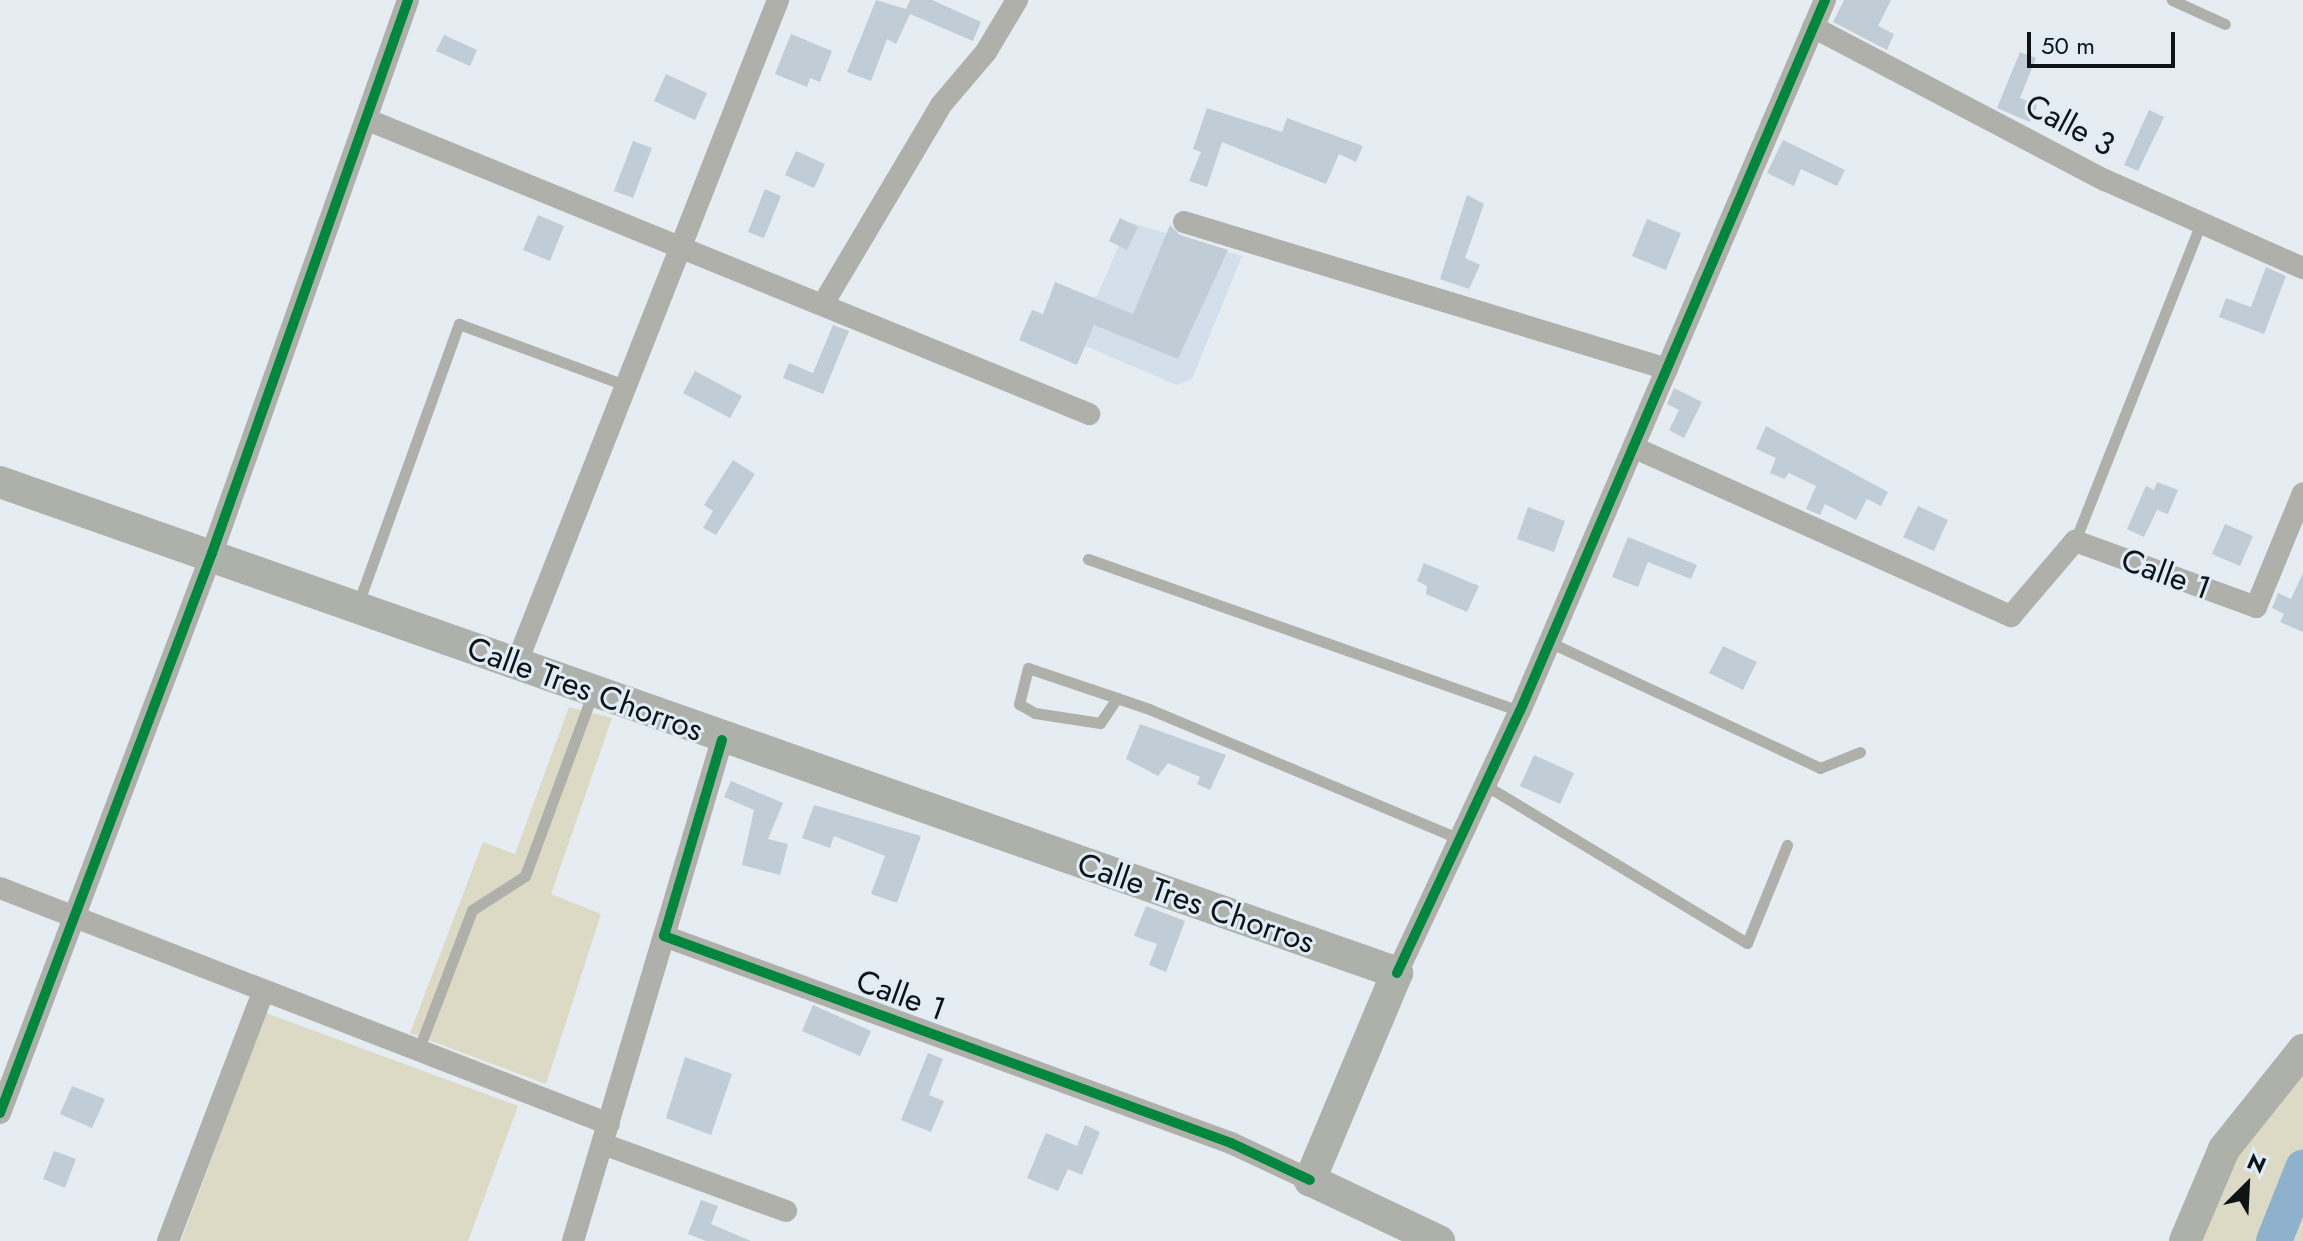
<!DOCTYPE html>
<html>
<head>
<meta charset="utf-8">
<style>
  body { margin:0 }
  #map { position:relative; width:2303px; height:1241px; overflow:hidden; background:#e5ecf2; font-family:Jost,sans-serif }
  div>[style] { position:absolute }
  .built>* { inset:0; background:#d3e0eb }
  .green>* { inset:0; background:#dcd9c5 }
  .river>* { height:36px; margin:-18px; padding:0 18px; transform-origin:18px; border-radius:18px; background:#8eb2cb }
  .building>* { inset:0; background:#c1cdd6 }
  .lane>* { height:11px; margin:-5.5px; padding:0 5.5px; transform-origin:5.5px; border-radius:5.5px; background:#b0b0aa }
  .street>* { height:22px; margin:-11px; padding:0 11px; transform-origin:11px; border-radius:11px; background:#b0b0aa }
  .secondary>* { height:32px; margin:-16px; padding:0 16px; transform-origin:16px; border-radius:16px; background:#aeb0aa }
  .cycleway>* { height:10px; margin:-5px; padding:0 5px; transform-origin:5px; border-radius:5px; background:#00873e }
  span { translate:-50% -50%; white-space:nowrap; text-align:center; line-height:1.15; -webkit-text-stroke:6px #e0edf7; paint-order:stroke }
  .street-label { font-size:32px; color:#0e1316 }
  .north { position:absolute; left:2207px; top:1145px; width:80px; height:80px; -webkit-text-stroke:6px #e0edf7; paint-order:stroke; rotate:24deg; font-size:22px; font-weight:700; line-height:32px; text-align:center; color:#0e1316 }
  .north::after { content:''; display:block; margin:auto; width:28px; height:36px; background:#0e1316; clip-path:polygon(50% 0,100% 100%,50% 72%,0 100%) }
  .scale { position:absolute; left:2027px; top:32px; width:148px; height:36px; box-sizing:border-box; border:4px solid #0e1316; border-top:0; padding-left:10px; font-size:24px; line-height:28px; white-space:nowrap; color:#0e1316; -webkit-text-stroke:6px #e0edf7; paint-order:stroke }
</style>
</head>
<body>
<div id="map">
  <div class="built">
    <i style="clip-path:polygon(1129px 222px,1242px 256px,1192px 379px,1177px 385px,1048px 330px,1064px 305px,1097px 296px)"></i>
  </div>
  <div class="green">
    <i style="clip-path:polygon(569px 707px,612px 718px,551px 894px,601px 914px,546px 1084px,410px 1033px,483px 842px,515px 854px)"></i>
    <i style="clip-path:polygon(266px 1013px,518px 1106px,468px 1241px,181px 1241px)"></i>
    <i style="clip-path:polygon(2303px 1074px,2303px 1241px,2194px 1241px,2233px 1138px)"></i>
  </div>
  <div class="river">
    <i style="left:2274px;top:1241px;width:79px;rotate:-68.3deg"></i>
  </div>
  <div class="building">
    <i style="clip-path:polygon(876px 0,906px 9px,910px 0,932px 0,981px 22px,973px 41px,910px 14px,896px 44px,887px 39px,871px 81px,847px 72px)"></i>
    <i style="clip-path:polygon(1844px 0,1891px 0,1878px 26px,1894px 34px,1887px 50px,1833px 22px)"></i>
    <i style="clip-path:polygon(791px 34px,832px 51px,820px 82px,810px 78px,807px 87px,775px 74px)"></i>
    <i style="clip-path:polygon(444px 35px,477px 50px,470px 66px,436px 51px)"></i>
    <i style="clip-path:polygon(2020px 52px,2036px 58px,2020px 98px,2037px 105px,2030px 122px,1997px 108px)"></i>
    <i style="clip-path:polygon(666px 74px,707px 93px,695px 120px,654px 101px)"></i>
    <i style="clip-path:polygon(1207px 108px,1282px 132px,1287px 118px,1363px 146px,1356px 162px,1339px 154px,1326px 184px,1222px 142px,1207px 187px,1189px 181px,1201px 152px,1193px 149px)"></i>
    <i style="clip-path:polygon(2149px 110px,2164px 117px,2138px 171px,2124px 165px)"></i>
    <i style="clip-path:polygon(1783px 140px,1845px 170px,1837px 186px,1801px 169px,1794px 186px,1767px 173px)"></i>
    <i style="clip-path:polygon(633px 141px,652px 148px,633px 198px,614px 191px)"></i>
    <i style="clip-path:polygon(796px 151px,825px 164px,814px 188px,785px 175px)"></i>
    <i style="clip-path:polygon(765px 189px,781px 196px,764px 238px,748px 232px)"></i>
    <i style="clip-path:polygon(1467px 195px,1484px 204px,1465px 258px,1480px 265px,1469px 289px,1440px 279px)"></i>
    <i style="clip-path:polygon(538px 215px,564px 226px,550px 261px,523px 250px)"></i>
    <i style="clip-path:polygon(1120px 218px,1138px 227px,1127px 250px,1109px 241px)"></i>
    <i style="clip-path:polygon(1647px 219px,1681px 233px,1666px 270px,1632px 256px)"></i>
    <i style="clip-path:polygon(1170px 225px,1180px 235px,1228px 250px,1178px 359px,1094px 325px,1077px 365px,1019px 340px,1032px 310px,1043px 314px,1055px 282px,1133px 314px)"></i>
    <i style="clip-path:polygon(2266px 267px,2286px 276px,2264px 334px,2219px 317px,2226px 298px,2251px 307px)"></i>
    <i style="clip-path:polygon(833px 325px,849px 331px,823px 394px,783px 378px,789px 363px,813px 373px)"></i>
    <i style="clip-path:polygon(695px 371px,742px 396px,730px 418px,683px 393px)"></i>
    <i style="clip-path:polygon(1674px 388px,1702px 402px,1684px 438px,1669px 430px,1679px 410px,1667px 404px)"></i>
    <i style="clip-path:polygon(1766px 426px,1888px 492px,1881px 506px,1867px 499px,1856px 520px,1825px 504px,1820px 515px,1806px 509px,1816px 486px,1789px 473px,1784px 479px,1770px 473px,1776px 458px,1756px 449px)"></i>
    <i style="clip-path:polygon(733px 460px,755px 474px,716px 535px,703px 528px,713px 511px,704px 505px)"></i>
    <i style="clip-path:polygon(2157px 482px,2178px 490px,2168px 514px,2157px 510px,2144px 537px,2127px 529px,2146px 486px,2154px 490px)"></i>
    <i style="clip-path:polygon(1918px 506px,1948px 520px,1934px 551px,1903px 537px)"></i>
    <i style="clip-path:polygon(1528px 507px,1565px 521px,1554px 552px,1517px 539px)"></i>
    <i style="clip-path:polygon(2225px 524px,2253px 536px,2240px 566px,2212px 554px)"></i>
    <i style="clip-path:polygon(1628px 537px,1697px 565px,1691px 579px,1648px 562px,1638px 587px,1612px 577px)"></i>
    <i style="clip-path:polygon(1424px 563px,1479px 586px,1467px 612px,1426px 594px,1427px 586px,1417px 581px)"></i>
    <i style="clip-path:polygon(2303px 573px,2303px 632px,2280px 622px,2284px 614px,2272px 608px,2278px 593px,2291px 599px)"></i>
    <i style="clip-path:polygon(1723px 646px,1757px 662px,1743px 690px,1709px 673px)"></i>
    <i style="clip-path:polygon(1140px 724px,1226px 755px,1210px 790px,1197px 784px,1200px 777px,1168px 763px,1158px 776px,1126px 759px)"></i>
    <i style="clip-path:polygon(1534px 755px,1574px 773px,1560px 804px,1520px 786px)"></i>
    <i style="clip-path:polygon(731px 781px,783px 803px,768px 839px,788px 844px,780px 875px,742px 865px,754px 810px,724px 797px)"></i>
    <i style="clip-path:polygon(814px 805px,921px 836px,897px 903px,871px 894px,885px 856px,834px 836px,830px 848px,802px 838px)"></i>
    <i style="clip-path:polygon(1146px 906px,1185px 921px,1166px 972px,1149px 965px,1157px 944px,1134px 936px)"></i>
    <i style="clip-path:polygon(813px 1005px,871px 1031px,860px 1056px,802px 1031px)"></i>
    <i style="clip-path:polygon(928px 1053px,943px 1059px,929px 1095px,944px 1101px,931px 1132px,901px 1120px)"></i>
    <i style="clip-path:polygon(685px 1057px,732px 1074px,711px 1135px,666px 1118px)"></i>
    <i style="clip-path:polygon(72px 1086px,105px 1099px,92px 1128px,60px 1114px)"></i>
    <i style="clip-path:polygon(1085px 1125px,1100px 1132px,1082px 1175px,1068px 1169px,1058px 1191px,1027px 1178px,1046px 1133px,1077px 1146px)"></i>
    <i style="clip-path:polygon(54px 1151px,76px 1159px,65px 1188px,43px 1179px)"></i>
    <i style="clip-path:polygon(701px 1200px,718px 1206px,711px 1224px,751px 1241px,706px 1241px,688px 1234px)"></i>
  </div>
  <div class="lane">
    <i style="left:2172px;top:0;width:58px;rotate:24.4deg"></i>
    <i style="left:2075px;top:541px;width:340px;rotate:-68.4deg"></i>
    <i style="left:1088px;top:559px;width:458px;rotate:19.4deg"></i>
    <i style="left:358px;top:604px;width:298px;rotate:-70.2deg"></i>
    <i style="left:459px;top:324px;width:177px;rotate:20.2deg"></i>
    <i style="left:1549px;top:642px;width:299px;rotate:24.9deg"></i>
    <i style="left:1820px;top:768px;width:43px;rotate:-21.8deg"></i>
    <i style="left:1117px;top:698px;width:30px;rotate:124deg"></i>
    <i style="left:1100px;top:723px;width:66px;rotate:-171.3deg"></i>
    <i style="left:1035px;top:713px;width:18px;rotate:-151deg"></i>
    <i style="left:1019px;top:704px;width:37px;rotate:-76deg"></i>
    <i style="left:1028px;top:668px;width:94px;rotate:18.6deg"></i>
    <i style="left:1117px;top:698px;width:34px;rotate:19deg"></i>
    <i style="left:1149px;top:709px;width:337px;rotate:22.7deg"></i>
    <i style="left:1485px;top:785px;width:306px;rotate:31.1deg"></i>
    <i style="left:1747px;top:943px;width:106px;rotate:-67.8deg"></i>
    <i style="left:418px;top:1051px;width:151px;rotate:-69deg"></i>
    <i style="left:472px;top:910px;width:63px;rotate:-32.7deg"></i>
    <i style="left:525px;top:876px;width:193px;rotate:-69.7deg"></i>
  </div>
  <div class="street">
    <i style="left:1813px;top:27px;width:330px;rotate:27.7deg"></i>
    <i style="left:2105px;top:180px;width:217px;rotate:24deg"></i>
    <i style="left:368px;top:120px;width:779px;rotate:22.18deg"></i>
    <i style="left:1184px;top:222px;width:505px;rotate:16.93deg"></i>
    <i style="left:823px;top:304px;width:231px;rotate:-59.3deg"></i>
    <i style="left:941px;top:105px;width:70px;rotate:-49.7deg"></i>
    <i style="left:986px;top:52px;width:61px;rotate:-59.2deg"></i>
    <i style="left:1635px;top:448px;width:412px;rotate:24.1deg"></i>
    <i style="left:2011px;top:616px;width:99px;rotate:-49.5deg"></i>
    <i style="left:2075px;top:541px;width:193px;rotate:20deg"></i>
    <i style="left:2256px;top:607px;width:123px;rotate:-67.6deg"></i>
    <i style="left:517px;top:662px;width:712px;rotate:-68.48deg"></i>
    <i style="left:722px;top:740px;width:204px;rotate:106.5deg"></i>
    <i style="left:664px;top:936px;width:604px;rotate:20.06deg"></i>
    <i style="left:1231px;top:1143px;width:87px;rotate:25.1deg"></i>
    <i style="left:0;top:888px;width:653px;rotate:21.18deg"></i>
    <i style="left:1397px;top:973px;width:289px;rotate:-64.9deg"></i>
    <i style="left:1520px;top:711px;width:774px;rotate:-66.78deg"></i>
    <i style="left:0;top:1113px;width:599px;rotate:-69.26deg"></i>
    <i style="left:212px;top:553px;width:587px;rotate:-70.48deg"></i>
    <i style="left:603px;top:1144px;width:195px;rotate:20.1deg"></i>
    <i style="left:168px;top:1241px;width:267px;rotate:-69.1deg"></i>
    <i style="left:573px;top:1241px;width:318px;rotate:-73.4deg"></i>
  </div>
  <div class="secondary">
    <i style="left:0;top:482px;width:1481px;rotate:19.36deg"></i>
    <i style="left:1397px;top:973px;width:225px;rotate:112.8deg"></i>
    <i style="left:1310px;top:1180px;width:143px;rotate:25.3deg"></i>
    <i style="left:2185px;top:1241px;width:100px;rotate:-67deg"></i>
    <i style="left:2224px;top:1149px;width:127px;rotate:-51.4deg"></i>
  </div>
  <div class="cycleway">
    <i style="left:722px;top:740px;width:204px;rotate:106.5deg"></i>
    <i style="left:664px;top:936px;width:604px;rotate:20.06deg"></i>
    <i style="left:1231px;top:1143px;width:87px;rotate:25.1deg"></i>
    <i style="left:1397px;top:973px;width:289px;rotate:-64.9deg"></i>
    <i style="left:1520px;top:711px;width:774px;rotate:-66.78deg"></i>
    <i style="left:0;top:1113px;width:599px;rotate:-69.26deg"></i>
    <i style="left:212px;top:553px;width:587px;rotate:-70.48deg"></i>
  </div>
  <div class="street-label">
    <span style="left:2070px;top:125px;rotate:28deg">Calle 3</span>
    <span style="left:2166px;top:574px;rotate:20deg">Calle 1</span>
    <span style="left:585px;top:689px;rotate:20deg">Calle Tres Chorros</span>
    <span style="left:1196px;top:903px;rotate:19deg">Calle Tres Chorros</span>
    <span style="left:901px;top:995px;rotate:20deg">Calle 1</span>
  </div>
  <div class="north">N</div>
  <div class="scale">50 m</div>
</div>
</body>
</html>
